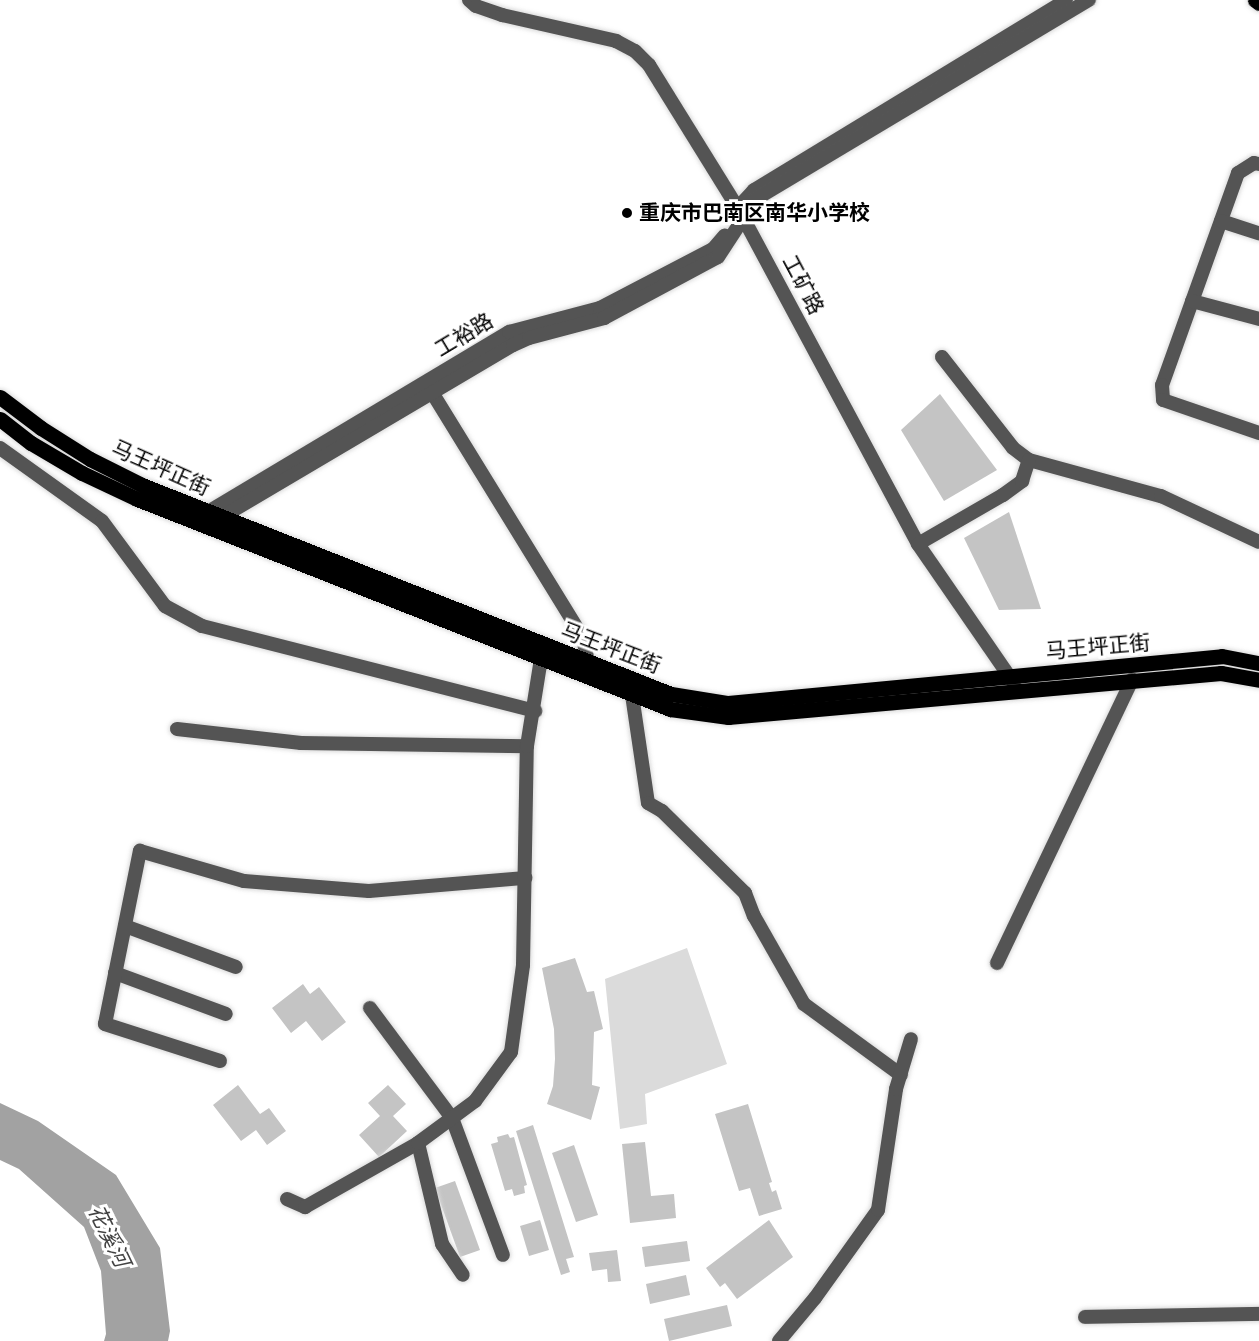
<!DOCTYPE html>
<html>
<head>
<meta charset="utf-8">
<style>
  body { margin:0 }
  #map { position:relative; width:1259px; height:1341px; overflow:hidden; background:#fff; font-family:"Fira Sans Condensed","Noto Sans SC",sans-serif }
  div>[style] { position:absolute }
  .green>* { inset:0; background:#dbdbdb }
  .water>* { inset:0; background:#a2a2a2 }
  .building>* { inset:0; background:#c4c4c4 }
  .roads { filter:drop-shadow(0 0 2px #dbdbdb) drop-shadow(0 0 2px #dbdbdb) }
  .minor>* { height:14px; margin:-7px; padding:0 7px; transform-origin:7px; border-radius:7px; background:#545454 }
  .major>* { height:15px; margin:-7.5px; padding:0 7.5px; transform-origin:7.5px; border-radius:7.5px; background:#000 }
  .dots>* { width:16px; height:16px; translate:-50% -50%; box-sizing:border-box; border:3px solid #fff; border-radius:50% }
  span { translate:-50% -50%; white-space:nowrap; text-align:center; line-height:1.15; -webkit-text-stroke:6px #fff; paint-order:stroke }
  .poi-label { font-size:21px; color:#000; font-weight:700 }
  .left { translate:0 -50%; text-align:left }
  .street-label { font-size:21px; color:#000 }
  .water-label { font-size:22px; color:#434343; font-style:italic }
</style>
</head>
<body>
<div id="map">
  <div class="green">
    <i style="clip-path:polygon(687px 948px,727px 1064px,645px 1094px,647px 1124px,620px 1129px,605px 979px)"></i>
  </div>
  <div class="water">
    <i style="clip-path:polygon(0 1103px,38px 1121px,116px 1175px,160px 1248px,170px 1331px,168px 1341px,104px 1341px,106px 1334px,101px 1271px,84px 1227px,19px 1169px,0 1160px)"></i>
  </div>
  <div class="building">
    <i style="clip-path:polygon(940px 394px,997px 470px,944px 501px,901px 430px)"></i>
    <i style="clip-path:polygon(1009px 512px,1041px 609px,999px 610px,964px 538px)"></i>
    <i style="clip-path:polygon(575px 958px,587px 992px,594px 991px,603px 1029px,594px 1032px,592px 1085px,600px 1087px,591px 1120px,547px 1104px,553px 1086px,555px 1059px,554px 1029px,542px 968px)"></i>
    <i style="clip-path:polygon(303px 984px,310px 994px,319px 987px,346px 1022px,322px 1041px,306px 1021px,291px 1033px,272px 1008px)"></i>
    <i style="clip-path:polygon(238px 1085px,260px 1114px,269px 1108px,286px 1131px,267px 1145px,256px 1130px,241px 1141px,213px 1105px)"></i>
    <i style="clip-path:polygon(388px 1085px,406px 1104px,393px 1116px,407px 1131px,379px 1157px,359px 1135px,380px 1116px,368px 1103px)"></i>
    <i style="clip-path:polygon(748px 1104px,772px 1182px,769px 1183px,772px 1192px,776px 1190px,782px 1209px,759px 1216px,750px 1188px,739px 1191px,715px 1114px)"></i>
    <i style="clip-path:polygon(533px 1125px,574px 1257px,566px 1259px,570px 1272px,561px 1275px,516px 1131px)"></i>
    <i style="clip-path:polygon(508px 1134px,510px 1138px,514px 1137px,527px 1185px,524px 1186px,525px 1193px,514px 1196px,512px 1189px,505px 1191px,491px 1144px,498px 1142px,497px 1137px)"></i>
    <i style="clip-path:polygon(645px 1142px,651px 1196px,674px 1194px,676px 1218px,630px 1223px,622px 1144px)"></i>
    <i style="clip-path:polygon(574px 1145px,598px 1215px,576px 1222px,552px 1153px)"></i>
    <i style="clip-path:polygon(455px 1181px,480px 1250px,460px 1257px,435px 1188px)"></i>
    <i style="clip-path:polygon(540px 1220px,549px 1250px,529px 1256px,520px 1226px)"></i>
    <i style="clip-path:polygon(769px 1220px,793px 1257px,737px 1299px,725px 1283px,720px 1287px,706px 1268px)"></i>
    <i style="clip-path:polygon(687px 1241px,690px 1261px,645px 1267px,642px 1247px)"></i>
    <i style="clip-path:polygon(617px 1250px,621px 1281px,608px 1282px,607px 1269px,592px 1271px,589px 1253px)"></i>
    <i style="clip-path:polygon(686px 1275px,690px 1295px,650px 1304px,646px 1284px)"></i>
    <i style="clip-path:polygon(727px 1305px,732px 1326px,669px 1341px,664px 1319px)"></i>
  </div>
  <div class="roads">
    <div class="minor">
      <i style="left:469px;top:0;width:9px;rotate:41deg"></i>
      <i style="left:476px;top:6px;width:28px;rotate:19deg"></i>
      <i style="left:502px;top:15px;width:117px;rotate:12.8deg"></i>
      <i style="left:616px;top:41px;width:21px;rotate:28deg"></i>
      <i style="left:635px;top:51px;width:20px;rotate:45deg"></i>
      <i style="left:649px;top:65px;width:171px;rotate:58.2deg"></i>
      <i style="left:739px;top:210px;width:379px;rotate:61.8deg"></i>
      <i style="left:918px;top:544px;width:169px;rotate:55.4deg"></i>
      <i style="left:1259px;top:164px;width:5px;rotate:-169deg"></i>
      <i style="left:1254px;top:163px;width:19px;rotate:148deg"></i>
      <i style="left:1238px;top:173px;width:225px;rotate:109.7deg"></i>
      <i style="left:1162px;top:385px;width:15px;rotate:86deg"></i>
      <i style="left:1163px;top:400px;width:102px;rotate:19deg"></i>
      <i style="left:743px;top:202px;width:16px;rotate:-47deg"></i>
      <i style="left:754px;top:190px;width:365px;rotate:-31.3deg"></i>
      <i style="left:1221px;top:221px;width:40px;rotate:18deg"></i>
      <i style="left:1192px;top:301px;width:69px;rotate:15deg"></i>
      <i style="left:942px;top:357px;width:115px;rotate:52deg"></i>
      <i style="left:1013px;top:448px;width:20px;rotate:37deg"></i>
      <i style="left:1029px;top:460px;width:137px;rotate:15.3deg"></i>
      <i style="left:1161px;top:496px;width:108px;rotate:25.1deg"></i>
      <i style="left:433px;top:394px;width:277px;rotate:58.4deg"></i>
      <i style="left:578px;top:630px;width:14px;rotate:65deg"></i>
      <i style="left:584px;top:643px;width:19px;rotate:78deg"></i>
      <i style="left:0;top:448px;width:125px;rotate:35.6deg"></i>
      <i style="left:102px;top:521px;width:106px;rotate:53.5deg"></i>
      <i style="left:165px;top:606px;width:42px;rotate:28.4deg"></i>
      <i style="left:202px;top:626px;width:344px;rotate:14.3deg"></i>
      <i style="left:208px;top:512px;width:351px;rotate:-30.9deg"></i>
      <i style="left:509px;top:332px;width:94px;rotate:-14.8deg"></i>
      <i style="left:600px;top:308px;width:127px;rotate:-27.6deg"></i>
      <i style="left:713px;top:249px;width:18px;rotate:-49deg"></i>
      <i style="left:222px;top:517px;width:338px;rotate:-30.6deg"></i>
      <i style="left:513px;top:345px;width:17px;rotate:-24deg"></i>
      <i style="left:529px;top:338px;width:78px;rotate:-14.9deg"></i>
      <i style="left:604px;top:318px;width:129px;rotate:-28.2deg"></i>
      <i style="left:718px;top:257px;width:69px;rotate:-56.8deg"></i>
      <i style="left:756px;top:199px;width:388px;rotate:-30.9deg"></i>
      <i style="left:918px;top:544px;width:98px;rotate:-30deg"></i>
      <i style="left:1003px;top:495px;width:24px;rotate:-36deg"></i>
      <i style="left:1022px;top:481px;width:22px;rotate:-72deg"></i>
      <i style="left:632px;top:695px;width:109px;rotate:81.6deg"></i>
      <i style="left:648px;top:803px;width:16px;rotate:30deg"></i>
      <i style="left:662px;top:811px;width:117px;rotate:44.7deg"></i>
      <i style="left:745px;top:893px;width:25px;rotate:69deg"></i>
      <i style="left:754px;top:916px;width:101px;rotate:60.4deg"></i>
      <i style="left:804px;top:1004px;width:120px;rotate:36.2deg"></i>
      <i style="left:177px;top:729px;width:125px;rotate:6.4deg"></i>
      <i style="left:301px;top:743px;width:226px;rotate:0.8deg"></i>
      <i style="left:125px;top:926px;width:118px;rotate:20.3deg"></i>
      <i style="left:997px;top:963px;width:314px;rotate:-64.5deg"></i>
      <i style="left:115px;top:973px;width:118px;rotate:20.3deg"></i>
      <i style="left:370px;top:1008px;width:137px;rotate:53.3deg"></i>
      <i style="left:452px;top:1118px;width:146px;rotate:69.6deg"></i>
      <i style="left:220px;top:1061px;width:121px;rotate:-162.2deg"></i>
      <i style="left:105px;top:1024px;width:177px;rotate:-78.6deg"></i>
      <i style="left:140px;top:851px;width:108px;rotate:16.1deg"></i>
      <i style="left:244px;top:881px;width:125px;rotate:4.6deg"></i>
      <i style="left:369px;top:891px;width:157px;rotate:-4.8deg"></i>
      <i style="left:418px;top:1143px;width:104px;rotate:76.6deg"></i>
      <i style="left:442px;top:1244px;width:37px;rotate:56deg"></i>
      <i style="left:287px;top:1199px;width:20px;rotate:24deg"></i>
      <i style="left:305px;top:1207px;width:130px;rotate:-29.5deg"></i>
      <i style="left:418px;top:1143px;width:71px;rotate:-36.4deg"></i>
      <i style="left:475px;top:1101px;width:61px;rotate:-53.7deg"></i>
      <i style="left:511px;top:1052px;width:88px;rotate:-82.1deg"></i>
      <i style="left:523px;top:965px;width:219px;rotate:-89deg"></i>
      <i style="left:527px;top:746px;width:88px;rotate:-80.9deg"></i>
      <i style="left:1085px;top:1317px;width:174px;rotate:-1deg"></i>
      <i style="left:779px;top:1341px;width:56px;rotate:-50.1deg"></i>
      <i style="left:815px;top:1298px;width:108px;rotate:-54.4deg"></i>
      <i style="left:878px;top:1210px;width:122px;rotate:-81.5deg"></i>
      <i style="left:896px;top:1089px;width:52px;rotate:-73.3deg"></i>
    </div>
    <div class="major">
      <i style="left:1255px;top:0;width:5px;rotate:37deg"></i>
      <i style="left:0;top:397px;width:51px;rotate:37.1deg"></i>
      <i style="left:41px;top:428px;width:58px;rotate:32.3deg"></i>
      <i style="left:90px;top:459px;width:58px;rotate:26.6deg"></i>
      <i style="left:142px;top:485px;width:569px;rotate:21.56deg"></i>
      <i style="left:671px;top:694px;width:58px;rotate:9deg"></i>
      <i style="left:728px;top:703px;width:496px;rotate:-5.4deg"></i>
      <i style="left:1222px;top:656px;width:38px;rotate:11deg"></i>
      <i style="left:0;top:419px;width:39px;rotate:38deg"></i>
      <i style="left:31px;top:443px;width:59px;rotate:30.5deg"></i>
      <i style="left:82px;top:473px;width:61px;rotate:25.3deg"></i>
      <i style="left:137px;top:499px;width:573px;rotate:21.5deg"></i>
      <i style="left:670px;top:709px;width:59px;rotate:7.9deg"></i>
      <i style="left:728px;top:717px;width:495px;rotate:-5.1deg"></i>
      <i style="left:1221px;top:673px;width:39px;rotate:10deg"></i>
    </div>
  </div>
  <div class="dots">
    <i style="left:627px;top:213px;background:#000"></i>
  </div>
  <div class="poi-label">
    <span class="left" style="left:639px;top:213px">重庆市巴南区南华小学校</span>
  </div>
  <div class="street-label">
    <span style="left:803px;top:285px;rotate:62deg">工矿路</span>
    <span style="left:464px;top:335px;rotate:-31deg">工裕路</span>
    <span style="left:161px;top:468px;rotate:24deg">马王坪正街</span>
    <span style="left:1098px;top:647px;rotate:-5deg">马王坪正街</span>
    <span style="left:611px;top:648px;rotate:21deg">马王坪正街</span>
  </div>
  <div class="water-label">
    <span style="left:109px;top:1236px;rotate:64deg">花溪河</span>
  </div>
</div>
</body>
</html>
